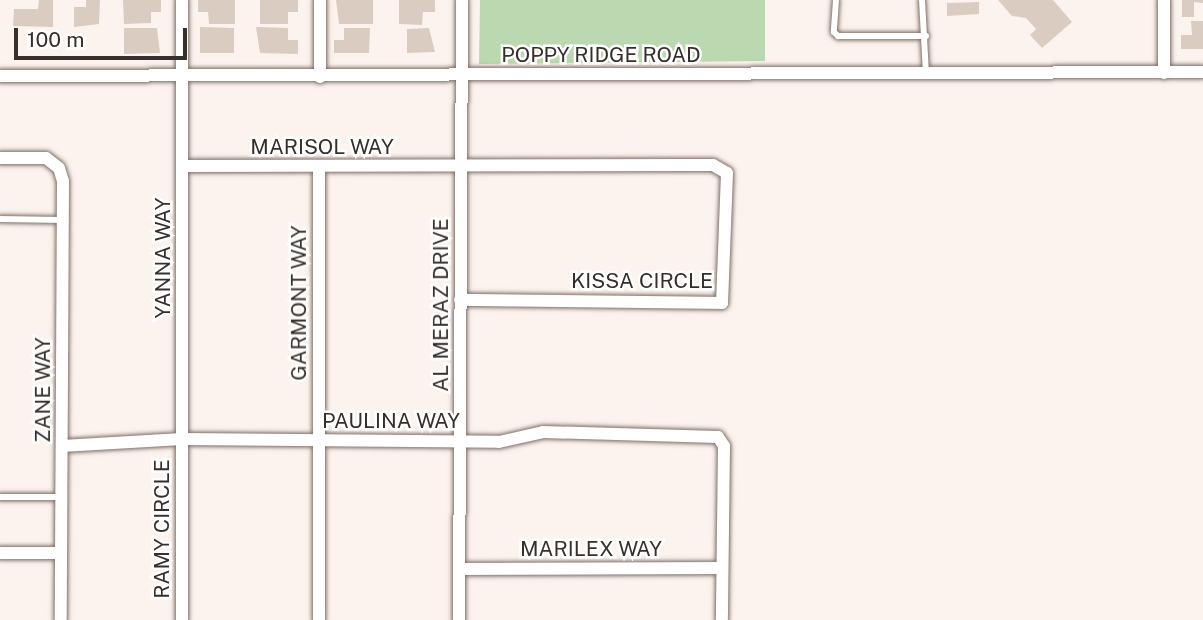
<!DOCTYPE html>
<html>
<head>
<meta charset="utf-8">
<style>
  body { margin:0 }
  #map { position:relative; width:1203px; height:620px; overflow:hidden; background:#fdf3ee; font-family:"Public Sans",sans-serif }
  div>[style] { position:absolute }
  .green>* { inset:0; background:#bcd8b1 }
  .building>* { inset:0; background:#daccc1 }
  .roads { filter:drop-shadow(0 0 2px #7e6f68) drop-shadow(0 0 2px #7e6f68) }
  .lane>* { height:6px; margin:-3px; padding:0 3px; transform-origin:3px; border-radius:3px; background:#fff }
  .street>* { height:12px; margin:-6px; padding:0 6px; transform-origin:6px; border-radius:6px; background:#fff }
  span { translate:-50% -50%; white-space:nowrap; text-align:center; line-height:1.15; -webkit-text-stroke:5px #fff; paint-order:stroke }
  .street-label { font-size:21px; color:#362f2c }
  .scale { position:absolute; left:14px; top:28px; width:173px; height:32px; box-sizing:border-box; border:4px solid #362f2c; border-top:0; padding-left:9px; font-size:21px; line-height:24px; white-space:nowrap; color:#362f2c; -webkit-text-stroke:5px #fff; paint-order:stroke }
</style>
</head>
<body>
<div id="map">
  <div class="green">
    <i style="clip-path:polygon(480px 0,765px 0,765px 61px,479px 64px)"></i>
  </div>
  <div class="building">
    <i style="clip-path:polygon(39px 0,53px 0,53px 27px,13px 26px,14px 9px,38px 9px)"></i>
    <i style="clip-path:polygon(86px 0,100px 0,99px 24px,74px 27px,74px 7px,86px 7px)"></i>
    <i style="clip-path:polygon(123px 0,161px 0,161px 12px,151px 12px,151px 23px,124px 24px)"></i>
    <i style="clip-path:polygon(198px 0,235px 0,235px 24px,209px 24px,208px 12px,198px 12px)"></i>
    <i style="clip-path:polygon(260px 0,298px 0,298px 12px,288px 12px,288px 24px,260px 24px)"></i>
    <i style="clip-path:polygon(336px 0,373px 0,373px 24px,339px 24px)"></i>
    <i style="clip-path:polygon(399px 0,435px 0,435px 12px,423px 12px,422px 25px,399px 24px)"></i>
    <i style="clip-path:polygon(998px 0,1053px 0,1072px 22px,1042px 48px,1030px 35px,1036px 29px,1026px 18px,1012px 16px)"></i>
    <i style="clip-path:polygon(1182px 0,1203px 0,1203px 3px,1194px 2px,1194px 17px,1182px 17px)"></i>
    <i style="clip-path:polygon(979px 2px,979px 14px,947px 16px,947px 3px)"></i>
    <i style="clip-path:polygon(1191px 21px,1203px 21px,1203px 49px,1181px 49px,1181px 35px,1192px 35px)"></i>
    <i style="clip-path:polygon(200px 27px,234px 28px,234px 53px,200px 53px)"></i>
    <i style="clip-path:polygon(256px 27px,288px 28px,288px 40px,298px 40px,298px 54px,260px 53px)"></i>
    <i style="clip-path:polygon(124px 28px,157px 28px,160px 53px,124px 54px)"></i>
    <i style="clip-path:polygon(344px 28px,370px 28px,369px 53px,334px 53px,334px 40px,344px 40px)"></i>
    <i style="clip-path:polygon(429px 28px,435px 52px,407px 53px,407px 29px)"></i>
  </div>
  <div class="roads">
    <div class="lane">
      <i style="left:836px;top:0;width:32px;rotate:94deg"></i>
      <i style="left:834px;top:32px;width:6px;rotate:45deg"></i>
      <i style="left:838px;top:36px;width:88px"></i>
      <i style="left:922px;top:0;width:73px;rotate:86.9deg"></i>
      <i style="left:0;top:219px;width:63px;rotate:0.9deg"></i>
      <i style="left:0;top:497px;width:61px"></i>
    </div>
    <div class="street">
      <i style="left:182px;top:0;width:620px;rotate:90deg"></i>
      <i style="left:320px;top:0;width:77px;rotate:90deg"></i>
      <i style="left:1164px;top:0;width:73px;rotate:90deg"></i>
      <i style="left:0;top:76px;width:1203px;rotate:-0.19deg"></i>
      <i style="left:0;top:158px;width:46px"></i>
      <i style="left:46px;top:158px;width:16px;rotate:38deg"></i>
      <i style="left:59px;top:168px;width:14px;rotate:73deg"></i>
      <i style="left:63px;top:181px;width:439px;rotate:90.3deg"></i>
      <i style="left:182px;top:166px;width:531px;rotate:-0.11deg"></i>
      <i style="left:713px;top:165px;width:16px;rotate:30deg"></i>
      <i style="left:727px;top:173px;width:130px;rotate:92.2deg"></i>
      <i style="left:722px;top:303px;width:262px;rotate:-179.3deg"></i>
      <i style="left:319px;top:166px;width:454px;rotate:90deg"></i>
      <i style="left:62px;top:446px;width:120px;rotate:-3.3deg"></i>
      <i style="left:182px;top:439px;width:317px;rotate:0.5deg"></i>
      <i style="left:499px;top:442px;width:45px;rotate:-12.8deg"></i>
      <i style="left:543px;top:432px;width:175px;rotate:1.6deg"></i>
      <i style="left:718px;top:437px;width:11px;rotate:56deg"></i>
      <i style="left:724px;top:446px;width:174px;rotate:90.7deg"></i>
      <i style="left:0;top:553px;width:61px"></i>
      <i style="left:459px;top:569px;width:263px;rotate:-0.2deg"></i>
      <i style="left:459px;top:620px;width:620px;rotate:-89.72deg"></i>
    </div>
  </div>
  <div class="street-label">
    <span style="left:601px;top:55px">POPPY RIDGE ROAD</span>
    <span style="left:322px;top:147px">MARISOL WAY</span>
    <span style="left:163px;top:258px;rotate:-90deg">YANNA WAY</span>
    <span style="left:642px;top:281px">KISSA CIRCLE</span>
    <span style="left:299px;top:303px;rotate:-90deg">GARMONT WAY</span>
    <span style="left:441px;top:305px;rotate:-90deg">AL MERAZ DRIVE</span>
    <span style="left:43px;top:390px;rotate:-90deg">ZANE WAY</span>
    <span style="left:391px;top:421px">PAULINA WAY</span>
    <span style="left:162px;top:529px;rotate:-90deg">RAMY CIRCLE</span>
    <span style="left:591px;top:549px">MARILEX WAY</span>
  </div>
  <div class="scale">100 m</div>
</div>
</body>
</html>
